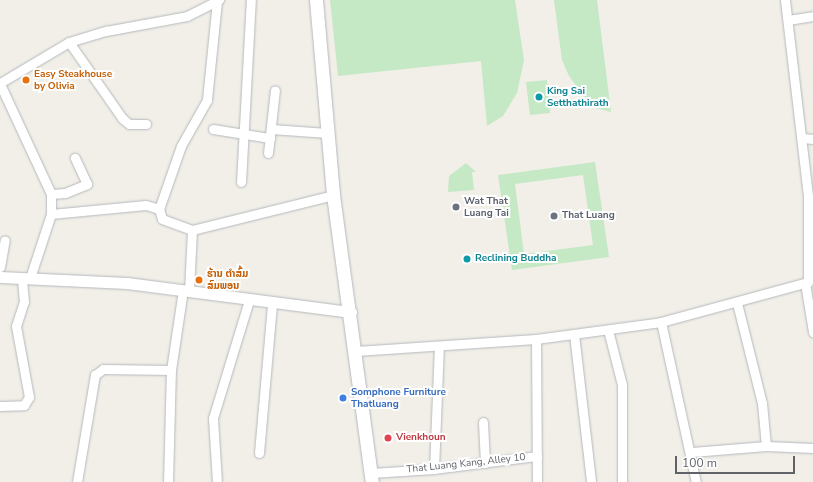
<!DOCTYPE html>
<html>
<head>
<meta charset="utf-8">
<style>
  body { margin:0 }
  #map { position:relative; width:813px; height:482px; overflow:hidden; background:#f1efe8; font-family:"Nunito Sans","Noto Sans Lao",sans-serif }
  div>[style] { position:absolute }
  .green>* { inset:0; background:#c5e8c5 }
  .roads { filter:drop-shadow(0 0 1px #b5b8bc) drop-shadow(0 0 1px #b5b8bc) }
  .minor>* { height:9px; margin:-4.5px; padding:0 4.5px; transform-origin:4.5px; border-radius:4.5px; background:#fff }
  .tertiary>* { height:11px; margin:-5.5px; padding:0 5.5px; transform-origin:5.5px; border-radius:5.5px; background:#fff }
  .secondary>* { height:13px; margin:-6.5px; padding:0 6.5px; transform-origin:6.5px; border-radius:6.5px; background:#fff }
  .dots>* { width:11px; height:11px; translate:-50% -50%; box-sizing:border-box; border:2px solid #fff; border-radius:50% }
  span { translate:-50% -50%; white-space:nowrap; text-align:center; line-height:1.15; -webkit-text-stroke:4px #fff; paint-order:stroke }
  .food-label { font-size:10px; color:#c56008; font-weight:700 }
  .left { translate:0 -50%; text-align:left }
  .culture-label { font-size:10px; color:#0d838f; font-weight:700 }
  .worship-label { font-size:10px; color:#5b616d; font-weight:700 }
  .shop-label { font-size:10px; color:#366cbe; font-weight:700 }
  .health-label { font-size:10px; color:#be3a42; font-weight:700 }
  .street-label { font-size:10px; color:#5f6368 }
  .scale { position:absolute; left:675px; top:456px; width:120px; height:18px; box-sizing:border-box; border:2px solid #5f6368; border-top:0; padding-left:5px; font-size:12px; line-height:14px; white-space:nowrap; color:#5f6368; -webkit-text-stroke:3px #fff; paint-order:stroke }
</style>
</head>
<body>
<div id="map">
  <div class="green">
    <i style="clip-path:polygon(330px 0,515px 0,524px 60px,517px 93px,503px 116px,487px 126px,481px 61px,338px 76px)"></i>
    <i style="clip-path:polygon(554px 0,597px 0,611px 112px,592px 107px,569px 76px,562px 60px)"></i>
    <i style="clip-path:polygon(547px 80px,550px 113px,530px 115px,526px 82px)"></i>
    <i style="clip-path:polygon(evenodd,595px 162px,609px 257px,512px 270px,498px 175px,595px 162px,583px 175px,593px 245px,524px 254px,515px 184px,583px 175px)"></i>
    <i style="clip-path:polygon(466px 163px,476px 172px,472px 172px,474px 190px,448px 192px,449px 176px)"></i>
  </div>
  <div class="roads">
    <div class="minor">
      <i style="left:217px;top:1px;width:100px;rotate:95.8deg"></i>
      <i style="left:207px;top:100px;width:53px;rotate:119.5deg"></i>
      <i style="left:181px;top:146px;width:67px;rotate:109.2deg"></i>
      <i style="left:159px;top:209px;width:10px;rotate:73deg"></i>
      <i style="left:162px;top:219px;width:32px;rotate:20deg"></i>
      <i style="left:192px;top:230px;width:145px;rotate:-13.9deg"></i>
      <i style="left:788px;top:20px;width:25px;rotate:-9deg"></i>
      <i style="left:69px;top:42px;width:93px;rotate:55.1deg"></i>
      <i style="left:122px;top:118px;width:9px;rotate:41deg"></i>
      <i style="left:129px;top:124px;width:17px"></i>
      <i style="left:0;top:83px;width:80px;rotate:-30.7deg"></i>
      <i style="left:69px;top:42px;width:39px;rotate:-17deg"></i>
      <i style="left:106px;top:31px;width:82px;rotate:-10.5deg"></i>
      <i style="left:187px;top:16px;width:36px;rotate:-27deg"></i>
      <i style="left:0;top:84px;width:121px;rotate:65.1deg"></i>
      <i style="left:51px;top:194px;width:20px;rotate:90deg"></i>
      <i style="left:51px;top:214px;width:67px;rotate:108.2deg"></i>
      <i style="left:213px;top:129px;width:58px;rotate:9deg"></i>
      <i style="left:271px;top:129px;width:56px;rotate:4.1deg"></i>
      <i style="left:803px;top:138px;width:10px;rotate:6deg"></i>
      <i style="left:268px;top:153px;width:63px;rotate:-83.7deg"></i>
      <i style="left:241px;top:182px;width:182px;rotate:-86.9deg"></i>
      <i style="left:51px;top:194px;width:14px;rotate:-4deg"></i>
      <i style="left:65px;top:193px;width:24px;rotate:-22deg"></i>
      <i style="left:87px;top:184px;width:29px;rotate:-115deg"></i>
      <i style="left:51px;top:214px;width:95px;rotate:-5.4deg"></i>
      <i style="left:146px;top:205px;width:14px;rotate:17deg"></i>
      <i style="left:0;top:267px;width:27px;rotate:-80deg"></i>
      <i style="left:805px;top:283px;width:50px;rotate:80.7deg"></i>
      <i style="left:189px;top:291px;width:61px;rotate:-87.2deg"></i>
      <i style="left:737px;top:303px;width:103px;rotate:76deg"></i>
      <i style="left:762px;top:403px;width:43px;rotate:84.7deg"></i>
      <i style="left:661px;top:322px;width:164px;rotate:77.7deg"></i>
      <i style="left:608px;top:330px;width:57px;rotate:75.7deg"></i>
      <i style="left:622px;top:385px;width:97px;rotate:90deg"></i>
      <i style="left:574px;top:334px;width:149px;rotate:83.4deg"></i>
      <i style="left:536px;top:339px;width:143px;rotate:89.6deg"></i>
      <i style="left:356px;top:351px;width:180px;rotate:-3.8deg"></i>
      <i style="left:536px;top:339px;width:126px;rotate:-7.7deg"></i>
      <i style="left:661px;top:322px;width:152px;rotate:-15.2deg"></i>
      <i style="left:808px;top:282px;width:86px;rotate:-90deg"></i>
      <i style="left:808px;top:196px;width:197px;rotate:-96.7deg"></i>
      <i style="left:0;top:406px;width:24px;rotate:-2deg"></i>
      <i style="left:24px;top:405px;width:9px;rotate:-58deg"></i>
      <i style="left:29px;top:397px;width:72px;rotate:-100.4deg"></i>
      <i style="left:16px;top:326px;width:25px;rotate:-72deg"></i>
      <i style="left:24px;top:302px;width:24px;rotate:-95deg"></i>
      <i style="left:483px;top:422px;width:41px;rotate:87.2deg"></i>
      <i style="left:692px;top:452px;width:74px;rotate:-4.6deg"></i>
      <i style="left:766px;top:446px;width:47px;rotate:2.4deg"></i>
      <i style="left:259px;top:453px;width:151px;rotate:-85deg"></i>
      <i style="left:434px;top:469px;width:123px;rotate:-87.7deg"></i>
      <i style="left:371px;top:473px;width:63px;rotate:-3.6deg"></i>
      <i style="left:434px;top:469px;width:104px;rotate:-7.2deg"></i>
      <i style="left:77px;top:482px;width:109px;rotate:-80.5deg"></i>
      <i style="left:95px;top:375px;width:10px;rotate:-37deg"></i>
      <i style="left:103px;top:369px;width:68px;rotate:0.8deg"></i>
      <i style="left:168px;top:482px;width:112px;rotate:-88.5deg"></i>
      <i style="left:171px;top:370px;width:81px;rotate:-81.5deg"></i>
      <i style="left:217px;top:482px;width:64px;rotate:-93.6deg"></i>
      <i style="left:213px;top:418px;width:123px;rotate:-73deg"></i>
    </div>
    <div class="tertiary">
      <i style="left:0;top:277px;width:127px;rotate:2.7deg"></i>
      <i style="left:127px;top:283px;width:226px;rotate:7.4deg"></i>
    </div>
    <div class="secondary">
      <i style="left:316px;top:0;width:196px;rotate:85deg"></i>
      <i style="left:333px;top:195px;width:290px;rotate:82.3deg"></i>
    </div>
  </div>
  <div class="dots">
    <i style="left:26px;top:80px;background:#e8710a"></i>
    <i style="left:539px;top:97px;background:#0f9aa8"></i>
    <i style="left:456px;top:207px;background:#6b7280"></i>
    <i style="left:554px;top:216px;background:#6b7280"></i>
    <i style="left:467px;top:259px;background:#0f9aa8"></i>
    <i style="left:199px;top:280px;background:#e8710a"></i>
    <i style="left:343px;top:398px;background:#3f7fe0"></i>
    <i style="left:388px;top:438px;background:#e0444e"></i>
  </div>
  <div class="food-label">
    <span class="left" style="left:34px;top:80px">Easy Steakhouse<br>by Olivia</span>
    <span class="left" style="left:207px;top:280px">ຮ້ານ ຕຳສົ້ມ<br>ສົມພອນ</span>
  </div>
  <div class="culture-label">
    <span class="left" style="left:547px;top:97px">King Sai<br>Setthathirath</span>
    <span class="left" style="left:475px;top:259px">Reclining Buddha</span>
  </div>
  <div class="worship-label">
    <span class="left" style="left:464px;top:207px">Wat That<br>Luang Tai</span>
    <span class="left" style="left:562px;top:216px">That Luang</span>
  </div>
  <div class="shop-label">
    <span class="left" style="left:351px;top:398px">Somphone Furniture<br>Thatluang</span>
  </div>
  <div class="health-label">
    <span class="left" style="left:396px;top:438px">Vienkhoun</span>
  </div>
  <div class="street-label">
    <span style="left:466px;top:464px;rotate:-6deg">That Luang Kang, Alley 10</span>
  </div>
  <div class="scale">100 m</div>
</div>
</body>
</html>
